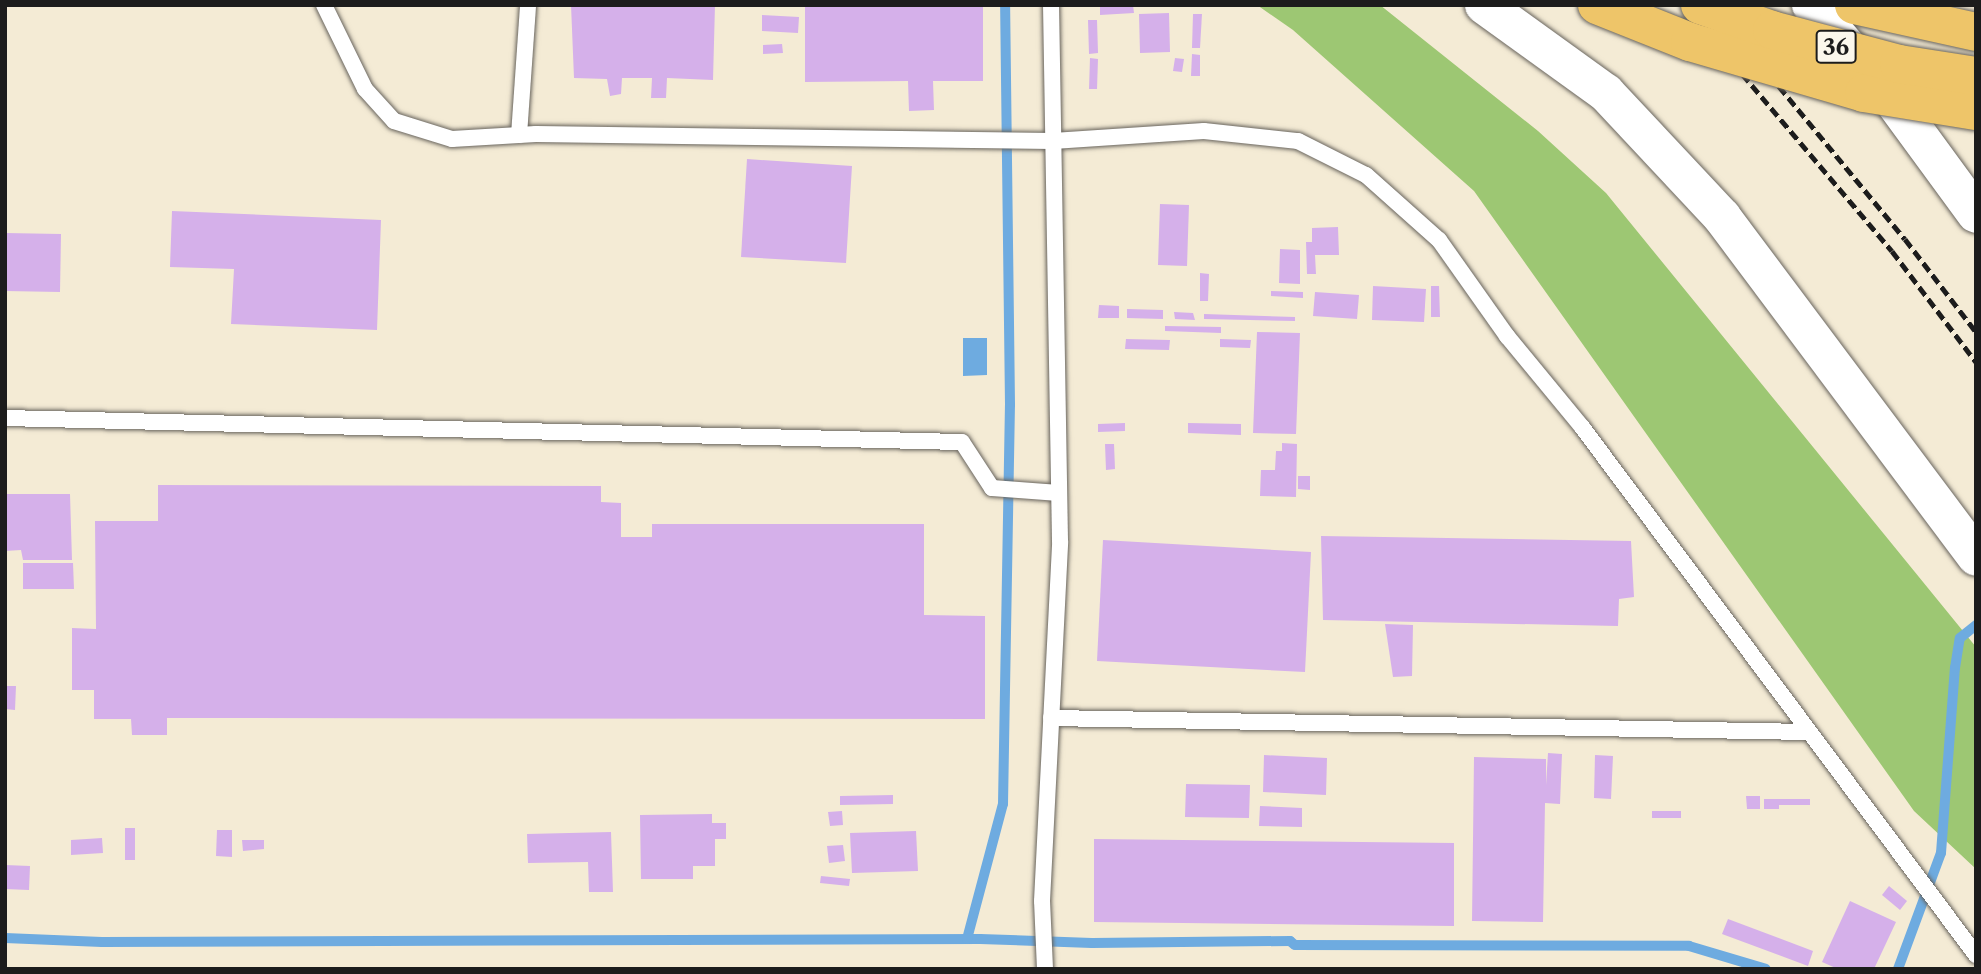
<!DOCTYPE html>
<html>
<head>
<meta charset="utf-8">
<style>
  body { margin:0 }
  #map { position:relative; width:1981px; height:974px; overflow:hidden; background:#f4ebd5; font-family:"Libre Caslon Text",serif }
  div>[style] { position:absolute }
  .green>* { inset:0; background:#9dc773 }
  .water>* { inset:0; background:#6eabe0 }
  .stream>* { height:10px; margin:-5px; padding:0 5px; transform-origin:5px; border-radius:5px; background:#6eabe0 }
  .building>* { inset:0; background:#d5b0ea }
  .roads { filter:drop-shadow(0 0 2px #68645d) drop-shadow(0 0 2px #68645d) }
  .service>* { height:16px; margin:-8px; padding:0 8px; transform-origin:8px; border-radius:8px; background:#fff }
  .tertiary>* { height:38px; margin:-19px; padding:0 19px; transform-origin:19px; border-radius:19px; background:#fff }
  .motorway>* { height:38px; margin:-19px; padding:0 19px; transform-origin:19px; border-radius:19px; background:#eec569 }
  .rail>* { height:5px; margin-top:-2.5px; transform-origin:0; background:repeating-linear-gradient(90deg,#1c1c1c 0 10px,transparent 0 15px) }
  .bridges { filter:drop-shadow(0 0 2px #68645d) drop-shadow(0 0 2px #68645d) }
  .motorway-bridge>* { height:38px; margin:-19px; padding:0 19px; transform-origin:19px; border-radius:19px; background:#eec569 }
  span { translate:-50% -50%; white-space:nowrap; text-align:center; line-height:1.15; -webkit-text-stroke:6px #fbf7ec; paint-order:stroke }
  .shield-label span { padding:2px 5px; background:#fbf7ec; border:2px solid; border-radius:5px; -webkit-text-stroke-width:0 }
  .shield-label { font-size:23px; color:#1c1c1c; font-weight:700 }
  .frame { position:absolute; inset:0; border:7px solid #1c1c1c; pointer-events:none }
</style>
</head>
<body>
<div id="map">
  <div class="green">
    <i style="clip-path:polygon(1257px 5px,1380px 5px,1538px 131px,1606px 193px,1976px 647px,1976px 869px,1914px 811px,1474px 191px,1293px 30px)"></i>
  </div>
  <div class="water">
    <i style="clip-path:polygon(963px 338px,987px 338px,987px 375px,963px 376px)"></i>
  </div>
  <div class="stream">
    <i style="left:5px;top:938px;width:97px;rotate:2.4deg"></i>
    <i style="left:102px;top:942px;width:878px;rotate:-0.2deg"></i>
    <i style="left:980px;top:939px;width:112px;rotate:2deg"></i>
    <i style="left:1092px;top:943px;width:198px;rotate:-0.6deg"></i>
    <i style="left:1290px;top:941px;width:6px;rotate:39deg"></i>
    <i style="left:1295px;top:945px;width:394px;rotate:0.1deg"></i>
    <i style="left:1689px;top:946px;width:80px;rotate:16.6deg"></i>
    <i style="left:967px;top:939px;width:140px;rotate:-75.1deg"></i>
    <i style="left:1003px;top:804px;width:399px;rotate:-89deg"></i>
    <i style="left:1010px;top:405px;width:400px;rotate:-90.7deg"></i>
    <i style="left:1898px;top:969px;width:124px;rotate:-69.7deg"></i>
    <i style="left:1941px;top:853px;width:186px;rotate:-85.7deg"></i>
    <i style="left:1955px;top:668px;width:30px;rotate:-81deg"></i>
    <i style="left:1960px;top:638px;width:21px;rotate:-39deg"></i>
  </div>
  <div class="building">
    <i style="clip-path:polygon(571px 5px,715px 5px,713px 80px,667px 78px,666px 98px,651px 98px,652px 78px,622px 78px,621px 94px,610px 96px,607px 79px,574px 78px)"></i>
    <i style="clip-path:polygon(805px 5px,983px 5px,983px 81px,933px 81px,934px 110px,909px 111px,908px 81px,805px 82px)"></i>
    <i style="clip-path:polygon(1133px 5px,1134px 13px,1100px 15px,1100px 7px)"></i>
    <i style="clip-path:polygon(1169px 13px,1170px 52px,1140px 53px,1139px 14px)"></i>
    <i style="clip-path:polygon(1193px 14px,1202px 14px,1200px 48px,1192px 48px)"></i>
    <i style="clip-path:polygon(762px 15px,799px 17px,798px 33px,762px 31px)"></i>
    <i style="clip-path:polygon(1088px 20px,1097px 20px,1098px 53px,1089px 54px)"></i>
    <i style="clip-path:polygon(782px 44px,783px 53px,763px 54px,763px 45px)"></i>
    <i style="clip-path:polygon(1192px 54px,1200px 55px,1200px 76px,1191px 76px)"></i>
    <i style="clip-path:polygon(1090px 58px,1098px 59px,1097px 89px,1089px 89px)"></i>
    <i style="clip-path:polygon(1175px 58px,1184px 59px,1182px 72px,1173px 71px)"></i>
    <i style="clip-path:polygon(747px 159px,852px 166px,846px 263px,741px 257px)"></i>
    <i style="clip-path:polygon(1160px 204px,1189px 205px,1187px 266px,1158px 265px)"></i>
    <i style="clip-path:polygon(172px 211px,381px 220px,377px 330px,231px 324px,234px 269px,170px 267px)"></i>
    <i style="clip-path:polygon(1338px 227px,1339px 255px,1315px 255px,1316px 274px,1307px 274px,1306px 242px,1312px 242px,1312px 228px)"></i>
    <i style="clip-path:polygon(5px 233px,61px 234px,60px 292px,5px 291px)"></i>
    <i style="clip-path:polygon(1280px 249px,1300px 250px,1300px 284px,1279px 283px)"></i>
    <i style="clip-path:polygon(1200px 273px,1209px 274px,1208px 301px,1200px 301px)"></i>
    <i style="clip-path:polygon(1373px 286px,1426px 289px,1424px 322px,1372px 320px)"></i>
    <i style="clip-path:polygon(1431px 286px,1439px 286px,1440px 317px,1431px 317px)"></i>
    <i style="clip-path:polygon(1271px 291px,1303px 292px,1303px 298px,1271px 296px)"></i>
    <i style="clip-path:polygon(1315px 292px,1359px 295px,1357px 319px,1313px 316px)"></i>
    <i style="clip-path:polygon(1099px 305px,1119px 306px,1119px 318px,1098px 318px)"></i>
    <i style="clip-path:polygon(1127px 309px,1163px 310px,1163px 319px,1127px 318px)"></i>
    <i style="clip-path:polygon(1174px 312px,1193px 313px,1195px 320px,1175px 319px)"></i>
    <i style="clip-path:polygon(1204px 314px,1295px 317px,1295px 321px,1204px 319px)"></i>
    <i style="clip-path:polygon(1165px 326px,1221px 327px,1221px 333px,1165px 331px)"></i>
    <i style="clip-path:polygon(1257px 332px,1300px 333px,1296px 434px,1253px 433px)"></i>
    <i style="clip-path:polygon(1126px 339px,1170px 340px,1169px 350px,1125px 349px)"></i>
    <i style="clip-path:polygon(1220px 339px,1251px 340px,1250px 348px,1220px 347px)"></i>
    <i style="clip-path:polygon(1125px 423px,1125px 431px,1098px 432px,1098px 424px)"></i>
    <i style="clip-path:polygon(1188px 423px,1241px 424px,1241px 435px,1188px 433px)"></i>
    <i style="clip-path:polygon(1282px 443px,1297px 444px,1296px 497px,1260px 496px,1261px 470px,1275px 470px,1276px 451px,1282px 451px)"></i>
    <i style="clip-path:polygon(1105px 444px,1114px 444px,1115px 469px,1106px 470px)"></i>
    <i style="clip-path:polygon(1298px 476px,1310px 476px,1310px 490px,1298px 489px)"></i>
    <i style="clip-path:polygon(158px 485px,601px 486px,601px 502px,621px 503px,621px 537px,652px 537px,652px 524px,924px 524px,924px 615px,985px 616px,985px 719px,167px 718px,167px 735px,132px 735px,131px 719px,94px 719px,94px 690px,72px 690px,72px 628px,96px 629px,95px 521px,158px 521px)"></i>
    <i style="clip-path:polygon(5px 494px,70px 494px,72px 560px,23px 560px,21px 550px,5px 551px)"></i>
    <i style="clip-path:polygon(1321px 536px,1631px 541px,1634px 597px,1619px 599px,1618px 626px,1323px 620px)"></i>
    <i style="clip-path:polygon(1103px 540px,1311px 552px,1305px 672px,1097px 661px)"></i>
    <i style="clip-path:polygon(23px 563px,73px 563px,74px 589px,23px 589px)"></i>
    <i style="clip-path:polygon(1385px 624px,1413px 625px,1412px 676px,1393px 677px)"></i>
    <i style="clip-path:polygon(5px 686px,16px 686px,15px 710px,5px 709px)"></i>
    <i style="clip-path:polygon(1548px 753px,1562px 754px,1560px 804px,1545px 803px,1543px 922px,1472px 921px,1474px 757px,1546px 759px,1546px 785px)"></i>
    <i style="clip-path:polygon(1264px 755px,1327px 758px,1326px 795px,1263px 792px)"></i>
    <i style="clip-path:polygon(1595px 755px,1613px 756px,1611px 799px,1594px 798px)"></i>
    <i style="clip-path:polygon(1186px 784px,1250px 785px,1249px 818px,1185px 817px)"></i>
    <i style="clip-path:polygon(893px 795px,893px 804px,840px 805px,840px 796px)"></i>
    <i style="clip-path:polygon(1746px 796px,1760px 796px,1760px 809px,1747px 809px)"></i>
    <i style="clip-path:polygon(1764px 799px,1810px 799px,1810px 805px,1779px 805px,1779px 809px,1764px 809px)"></i>
    <i style="clip-path:polygon(1260px 806px,1302px 808px,1302px 827px,1259px 826px)"></i>
    <i style="clip-path:polygon(842px 811px,843px 825px,830px 826px,828px 812px)"></i>
    <i style="clip-path:polygon(1652px 811px,1681px 811px,1681px 818px,1652px 818px)"></i>
    <i style="clip-path:polygon(712px 814px,712px 823px,726px 823px,726px 839px,715px 839px,715px 866px,693px 866px,693px 879px,641px 879px,640px 815px)"></i>
    <i style="clip-path:polygon(125px 828px,135px 828px,135px 860px,125px 860px)"></i>
    <i style="clip-path:polygon(217px 830px,232px 830px,232px 857px,216px 856px)"></i>
    <i style="clip-path:polygon(916px 831px,918px 871px,852px 873px,850px 833px)"></i>
    <i style="clip-path:polygon(611px 832px,613px 892px,589px 892px,588px 862px,528px 863px,527px 834px)"></i>
    <i style="clip-path:polygon(102px 838px,103px 853px,71px 855px,71px 840px)"></i>
    <i style="clip-path:polygon(1094px 839px,1454px 843px,1454px 926px,1094px 922px)"></i>
    <i style="clip-path:polygon(242px 840px,264px 840px,264px 849px,243px 851px)"></i>
    <i style="clip-path:polygon(843px 845px,845px 861px,829px 863px,827px 846px)"></i>
    <i style="clip-path:polygon(5px 865px,30px 866px,29px 890px,5px 889px)"></i>
    <i style="clip-path:polygon(821px 876px,850px 879px,849px 886px,820px 883px)"></i>
    <i style="clip-path:polygon(1889px 886px,1907px 901px,1900px 910px,1882px 895px)"></i>
    <i style="clip-path:polygon(1850px 901px,1896px 922px,1874px 969px,1838px 969px,1822px 962px)"></i>
    <i style="clip-path:polygon(1728px 919px,1813px 951px,1808px 966px,1722px 934px)"></i>
  </div>
  <div class="roads">
    <div class="service">
      <i style="left:324px;top:5px;width:93px;rotate:64deg"></i>
      <i style="left:365px;top:89px;width:43px;rotate:47.8deg"></i>
      <i style="left:394px;top:121px;width:61px;rotate:17.2deg"></i>
      <i style="left:452px;top:139px;width:84px;rotate:-3.4deg"></i>
      <i style="left:536px;top:134px;width:517px;rotate:0.78deg"></i>
      <i style="left:1053px;top:141px;width:151px;rotate:-3.8deg"></i>
      <i style="left:1204px;top:131px;width:95px;rotate:6.1deg"></i>
      <i style="left:1298px;top:141px;width:76px;rotate:26.6deg"></i>
      <i style="left:1366px;top:175px;width:98px;rotate:41.7deg"></i>
      <i style="left:1439px;top:240px;width:118px;rotate:54.7deg"></i>
      <i style="left:1507px;top:336px;width:118px;rotate:50.5deg"></i>
      <i style="left:1582px;top:427px;width:659px;rotate:53.27deg"></i>
      <i style="left:519px;top:135px;width:130px;rotate:-86deg"></i>
      <i style="left:5px;top:418px;width:957px;rotate:1.44deg"></i>
      <i style="left:962px;top:442px;width:55px;rotate:56.9deg"></i>
      <i style="left:992px;top:488px;width:67px;rotate:4.3deg"></i>
      <i style="left:1051px;top:718px;width:756px;rotate:1.06deg"></i>
      <i style="left:1045px;top:969px;width:68px;rotate:-92.5deg"></i>
      <i style="left:1042px;top:901px;width:360px;rotate:-87.1deg"></i>
      <i style="left:1060px;top:541px;width:536px;rotate:-90.96deg"></i>
    </div>
    <div class="tertiary">
      <i style="left:1484px;top:5px;width:150px;rotate:35.8deg"></i>
      <i style="left:1606px;top:93px;width:170px;rotate:46.9deg"></i>
      <i style="left:1722px;top:217px;width:424px;rotate:53.2deg"></i>
      <i style="left:1811px;top:5px;width:119px;rotate:49.1deg"></i>
      <i style="left:1889px;top:95px;width:147px;rotate:53.8deg"></i>
    </div>
    <div class="motorway">
      <i style="left:1854px;top:5px;width:125px;rotate:12.5deg"></i>
    </div>
  </div>
  <div class="rail">
    <i style="left:1684px;top:5px;width:322px;rotate:49.8deg"></i>
    <i style="left:1892px;top:251px;width:139px;rotate:52.9deg"></i>
    <i style="left:1712px;top:5px;width:303px;rotate:50.5deg"></i>
    <i style="left:1905px;top:239px;width:117px;rotate:52.6deg"></i>
  </div>
  <div class="bridges">
    <div class="motorway-bridge">
      <i style="left:1597px;top:5px;width:100px;rotate:21.7deg"></i>
      <i style="left:1690px;top:42px;width:181px;rotate:16.3deg"></i>
      <i style="left:1864px;top:93px;width:113px;rotate:9.1deg"></i>
      <i style="left:1700px;top:5px;width:76px;rotate:19.1deg"></i>
      <i style="left:1772px;top:30px;width:131px;rotate:15deg"></i>
      <i style="left:1899px;top:64px;width:78px;rotate:8.9deg"></i>
    </div>
  </div>
  <div class="shield-label">
    <span style="left:1836px;top:47px">36</span>
  </div>
  <div class="frame"></div>
</div>
</body>
</html>
